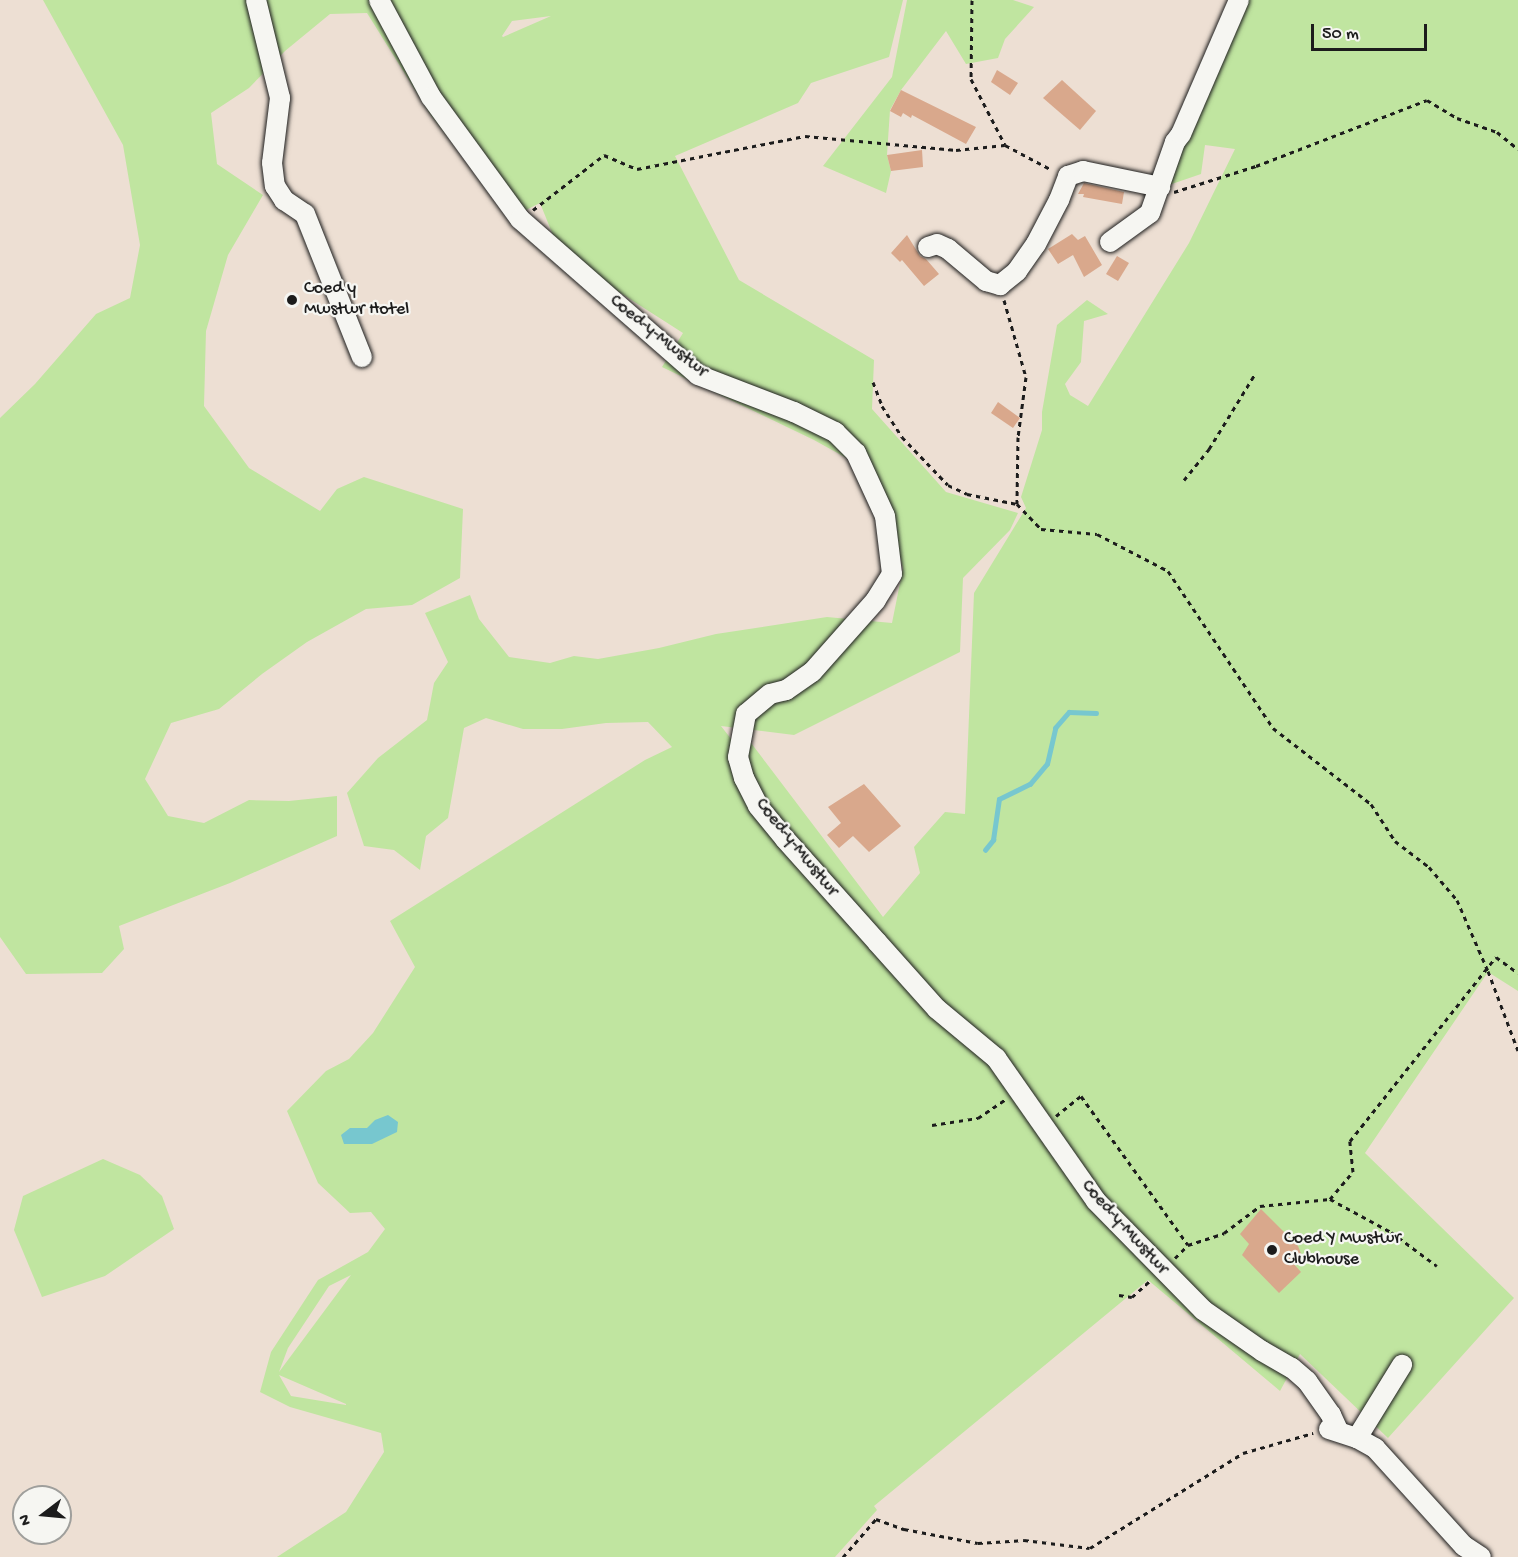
<!DOCTYPE html>
<html>
<head>
<meta charset="utf-8">
<style>
  body { margin:0 }
  #map { position:relative; width:1518px; height:1557px; overflow:hidden; background:#eddfd3; font-family:"Gochi Hand",sans-serif }
  div>[style] { position:absolute }
  .green>* { inset:0; background:#c0e5a0 }
  .water>* { inset:0; background:#77c7cf }
  .stream>* { height:4.5px; margin:-2.25px; padding:0 2.25px; transform-origin:2.25px; border-radius:2.25px; background:#77c7cf }
  .building>* { inset:0; background:#d9a88c }
  .path>* { height:3px; margin-top:-1.5px; transform-origin:0; background:repeating-linear-gradient(90deg,#1c1c1c 0 4.5px,transparent 0 9px) }
  .roads { filter:drop-shadow(0 0 2px #1c1c1c) drop-shadow(0 0 2px #1c1c1c) }
  .minor>* { height:20px; margin:-10px; padding:0 10px; transform-origin:10px; border-radius:10px; background:#f6f6f2 }
  .dots>* { width:16px; height:16px; translate:-50% -50%; box-sizing:border-box; border:3px solid #f6f6f2; border-radius:50% }
  span { translate:-50% -50%; white-space:nowrap; text-align:center; line-height:1.15; -webkit-text-stroke:4.5px #f6f6f2; paint-order:stroke }
  .poi-label { font-size:18px; color:#1c1c1c }
  .left { translate:0 -50%; text-align:left }
  .street-label { font-size:18px; color:#1c1c1c }
  .north { position:absolute; left:12px; top:1485px; width:60px; height:60px; box-sizing:border-box; background:#f6f6f2; border:2px solid #9f9f9c; border-radius:50%; rotate:254deg; font-size:16px; font-weight:700; line-height:24px; text-align:center; color:#1c1c1c }
  .north::after { content:''; display:block; margin:auto; width:21px; height:27px; background:#1c1c1c; clip-path:polygon(50% 0,100% 100%,50% 72%,0 100%) }
  .scale { position:absolute; left:1311px; top:24px; width:116px; height:27px; box-sizing:border-box; border:3px solid #1c1c1c; border-top:0; padding-left:8px; font-size:18px; line-height:21px; white-space:nowrap; color:#1c1c1c; -webkit-text-stroke:4px #f6f6f2; paint-order:stroke }
</style>
</head>
<body>
<div id="map">
  <div class="green">
    <i style="clip-path:polygon(evenodd,43px 0,903px 0,889px 57px,811px 83px,798px 103px,675px 156px,739px 280px,874px 360px,872px 409px,946px 492px,1018px 513px,1010px 530px,963px 578px,960px 652px,794px 735px,721px 726px,735px 744px,745px 735px,883px 917px,920px 873px,914px 847px,945px 812px,965px 814px,974px 593px,1026px 508px,1021px 497px,1042px 430px,1042px 412px,1057px 325px,1087px 300px,1108px 314px,1084px 321px,1081px 362px,1065px 384px,1070px 395px,1088px 406px,1189px 243px,1235px 149px,1205px 145px,1201px 174px,1166px 186px,1244px 0,1518px 0,1518px 991px,1488px 972px,1365px 1153px,1514px 1298px,1388px 1438px,1300px 1354px,1280px 1391px,1148px 1280px,874px 1506px,877px 1510px,835px 1557px,277px 1557px,346px 1512px,384px 1452px,381px 1433px,290px 1407px,260px 1392px,271px 1352px,318px 1280px,368px 1252px,385px 1229px,371px 1212px,350px 1213px,318px 1183px,287px 1111px,326px 1071px,349px 1059px,373px 1033px,415px 967px,390px 921px,645px 760px,672px 747px,648px 722px,606px 723px,562px 729px,523px 729px,486px 718px,464px 728px,448px 818px,426px 836px,420px 870px,394px 850px,364px 846px,347px 793px,378px 758px,427px 720px,434px 683px,448px 662px,425px 613px,470px 595px,479px 619px,509px 657px,550px 663px,574px 656px,598px 659px,659px 648px,716px 634px,827px 617px,892px 623px,903px 568px,877px 475px,814px 440px,662px 367px,683px 333px,561px 255px,540px 203px,510px 218px,430px 114px,367px 13px,330px 14px,285px 51px,249px 88px,211px 113px,217px 164px,263px 195px,228px 255px,206px 331px,204px 406px,249px 468px,320px 511px,337px 489px,364px 477px,463px 509px,460px 578px,412px 605px,366px 609px,307px 642px,262px 674px,219px 709px,171px 723px,145px 779px,168px 816px,204px 823px,249px 800px,289px 801px,337px 796px,337px 836px,230px 883px,119px 926px,124px 949px,102px 973px,26px 974px,0 937px,0 418px,35px 384px,96px 314px,130px 298px,140px 245px,123px 145px,43px 0,551px 16px,503px 37px,502px 36px,512px 21px,551px 16px,43px 0,351px 1275px,279px 1372px,288px 1348px,329px 1286px,351px 1275px,43px 0,279px 1375px,346px 1404px,346px 1405px,291px 1396px,279px 1375px)"></i>
    <i style="clip-path:polygon(907px 0,1013px 0,1034px 7px,1005px 39px,998px 58px,966px 64px,946px 31px,901px 90px,890px 110px,887px 155px,891px 171px,886px 193px,823px 166px,892px 77px)"></i>
    <i style="clip-path:polygon(103px 1159px,140px 1175px,162px 1196px,174px 1229px,105px 1276px,42px 1297px,14px 1230px,23px 1196px)"></i>
  </div>
  <div class="water">
    <i style="clip-path:polygon(388px 1115px,398px 1122px,397px 1132px,372px 1144px,344px 1144px,341px 1135px,350px 1128px,367px 1128px,375px 1120px)"></i>
  </div>
  <div class="stream">
    <i style="left:985px;top:850px;width:13px;rotate:-51deg"></i>
    <i style="left:993px;top:840px;width:41px;rotate:-81.7deg"></i>
    <i style="left:999px;top:799px;width:34px;rotate:-26deg"></i>
    <i style="left:1030px;top:784px;width:26px;rotate:-50deg"></i>
    <i style="left:1047px;top:764px;width:37px;rotate:-77deg"></i>
    <i style="left:1055px;top:728px;width:21px;rotate:-49deg"></i>
    <i style="left:1069px;top:712px;width:27px;rotate:2deg"></i>
  </div>
  <div class="building">
    <i style="clip-path:polygon(997px 70px,1018px 83px,1010px 95px,991px 82px)"></i>
    <i style="clip-path:polygon(1062px 80px,1096px 111px,1080px 130px,1043px 98px)"></i>
    <i style="clip-path:polygon(901px 90px,976px 127px,966px 144px,912px 115px,911px 118px,903px 113px,901px 117px,890px 111px)"></i>
    <i style="clip-path:polygon(922px 150px,923px 167px,891px 171px,887px 155px)"></i>
    <i style="clip-path:polygon(1084px 183px,1124px 192px,1122px 204px,1083px 197px,1084px 194px,1078px 194px)"></i>
    <i style="clip-path:polygon(1072px 234px,1078px 240px,1085px 236px,1102px 265px,1084px 277px,1073px 255px,1058px 264px,1048px 249px)"></i>
    <i style="clip-path:polygon(907px 235px,920px 256px,926px 259px,939px 274px,924px 286px,902px 260px,900px 262px,891px 253px)"></i>
    <i style="clip-path:polygon(1117px 256px,1129px 263px,1118px 281px,1106px 274px)"></i>
    <i style="clip-path:polygon(998px 402px,1020px 418px,1013px 428px,991px 413px)"></i>
    <i style="clip-path:polygon(864px 784px,901px 826px,869px 852px,853px 836px,839px 848px,827px 835px,841px 823px,828px 807px)"></i>
    <i style="clip-path:polygon(1261px 1209px,1298px 1246px,1302px 1256px,1293px 1263px,1301px 1272px,1279px 1293px,1242px 1255px,1249px 1244px,1240px 1234px)"></i>
  </div>
  <div class="path">
    <i style="left:972px;top:0;width:79px;rotate:90.7deg"></i>
    <i style="left:971px;top:79px;width:74px;rotate:62.7deg"></i>
    <i style="left:1174px;top:192px;width:86px;rotate:-17.6deg"></i>
    <i style="left:1256px;top:166px;width:183px;rotate:-21.1deg"></i>
    <i style="left:1427px;top:100px;width:35px;rotate:31deg"></i>
    <i style="left:1457px;top:118px;width:42px;rotate:19.3deg"></i>
    <i style="left:1497px;top:132px;width:27px;rotate:39deg"></i>
    <i style="left:533px;top:210px;width:90px;rotate:-37.8deg"></i>
    <i style="left:604px;top:155px;width:36px;rotate:23deg"></i>
    <i style="left:637px;top:169px;width:171px;rotate:-11.1deg"></i>
    <i style="left:805px;top:136px;width:152px;rotate:5.3deg"></i>
    <i style="left:956px;top:150px;width:49px;rotate:-5.8deg"></i>
    <i style="left:1005px;top:145px;width:53px;rotate:28deg"></i>
    <i style="left:1004px;top:300px;width:80px;rotate:74.1deg"></i>
    <i style="left:1026px;top:377px;width:61px;rotate:97.6deg"></i>
    <i style="left:1018px;top:437px;width:67px;rotate:90.9deg"></i>
    <i style="left:873px;top:382px;width:26px;rotate:69deg"></i>
    <i style="left:882px;top:406px;width:37px;rotate:57deg"></i>
    <i style="left:902px;top:437px;width:66px;rotate:46.2deg"></i>
    <i style="left:948px;top:485px;width:21px;rotate:25deg"></i>
    <i style="left:967px;top:494px;width:51px;rotate:11.3deg"></i>
    <i style="left:1017px;top:504px;width:35px;rotate:46deg"></i>
    <i style="left:1041px;top:529px;width:56px;rotate:5.1deg"></i>
    <i style="left:1097px;top:534px;width:80px;rotate:27.5deg"></i>
    <i style="left:1168px;top:571px;width:189px;rotate:56.2deg"></i>
    <i style="left:1273px;top:728px;width:124px;rotate:37.8deg"></i>
    <i style="left:1371px;top:804px;width:44px;rotate:57deg"></i>
    <i style="left:1395px;top:841px;width:43px;rotate:37.4deg"></i>
    <i style="left:1429px;top:867px;width:43px;rotate:49.7deg"></i>
    <i style="left:1457px;top:900px;width:77px;rotate:66.4deg"></i>
    <i style="left:1488px;top:971px;width:85px;rotate:69.4deg"></i>
    <i style="left:1184px;top:480px;width:40px;rotate:-51deg"></i>
    <i style="left:1209px;top:449px;width:88px;rotate:-58.5deg"></i>
    <i style="left:1056px;top:1116px;width:32px;rotate:-39deg"></i>
    <i style="left:1081px;top:1096px;width:183px;rotate:54.3deg"></i>
    <i style="left:932px;top:1125px;width:47px;rotate:-8.7deg"></i>
    <i style="left:978px;top:1118px;width:32px;rotate:-34deg"></i>
    <i style="left:1330px;top:1199px;width:35px;rotate:-50deg"></i>
    <i style="left:1353px;top:1172px;width:31px;rotate:-96deg"></i>
    <i style="left:1350px;top:1141px;width:235px;rotate:-51.6deg"></i>
    <i style="left:1496px;top:957px;width:27px;rotate:36deg"></i>
    <i style="left:1175px;top:1258px;width:18px;rotate:-45deg"></i>
    <i style="left:1188px;top:1245px;width:38px;rotate:-18deg"></i>
    <i style="left:1224px;top:1233px;width:45px;rotate:-36.9deg"></i>
    <i style="left:1260px;top:1206px;width:70px;rotate:-5.7deg"></i>
    <i style="left:1330px;top:1199px;width:69px;rotate:28.4deg"></i>
    <i style="left:1391px;top:1232px;width:57px;rotate:36.5deg"></i>
    <i style="left:1119px;top:1295px;width:13px;rotate:9deg"></i>
    <i style="left:1132px;top:1297px;width:24px;rotate:-42deg"></i>
    <i style="left:843px;top:1557px;width:50px;rotate:-49deg"></i>
    <i style="left:876px;top:1519px;width:30px;rotate:20deg"></i>
    <i style="left:904px;top:1529px;width:75px;rotate:10.7deg"></i>
    <i style="left:978px;top:1543px;width:46px;rotate:-3.7deg"></i>
    <i style="left:1024px;top:1540px;width:66px;rotate:6.9deg"></i>
    <i style="left:1090px;top:1548px;width:180px;rotate:-31.8deg"></i>
    <i style="left:1243px;top:1453px;width:73px;rotate:-15.9deg"></i>
  </div>
  <div class="roads">
    <div class="minor">
      <i style="left:256px;top:0;width:101px;rotate:76.2deg"></i>
      <i style="left:280px;top:98px;width:65px;rotate:97deg"></i>
      <i style="left:272px;top:163px;width:23px;rotate:83deg"></i>
      <i style="left:275px;top:186px;width:17px;rotate:57deg"></i>
      <i style="left:284px;top:200px;width:25px;rotate:34deg"></i>
      <i style="left:305px;top:214px;width:154px;rotate:68.3deg"></i>
      <i style="left:379px;top:0;width:110px;rotate:61.8deg"></i>
      <i style="left:431px;top:97px;width:151px;rotate:53.9deg"></i>
      <i style="left:520px;top:219px;width:237px;rotate:41.2deg"></i>
      <i style="left:698px;top:375px;width:103px;rotate:21.1deg"></i>
      <i style="left:794px;top:412px;width:46px;rotate:26deg"></i>
      <i style="left:835px;top:432px;width:30px;rotate:45deg"></i>
      <i style="left:856px;top:453px;width:69px;rotate:65.3deg"></i>
      <i style="left:885px;top:516px;width:58px;rotate:83.1deg"></i>
      <i style="left:892px;top:574px;width:31px;rotate:122deg"></i>
      <i style="left:876px;top:600px;width:96px;rotate:131.6deg"></i>
      <i style="left:812px;top:672px;width:32px;rotate:145deg"></i>
      <i style="left:786px;top:690px;width:16px;rotate:166deg"></i>
      <i style="left:770px;top:694px;width:31px;rotate:140deg"></i>
      <i style="left:746px;top:714px;width:44px;rotate:100.5deg"></i>
      <i style="left:738px;top:757px;width:22px;rotate:74deg"></i>
      <i style="left:744px;top:778px;width:31px;rotate:63deg"></i>
      <i style="left:758px;top:806px;width:43px;rotate:50.7deg"></i>
      <i style="left:785px;top:839px;width:138px;rotate:48.2deg"></i>
      <i style="left:877px;top:942px;width:90px;rotate:48.2deg"></i>
      <i style="left:937px;top:1009px;width:77px;rotate:39.7deg"></i>
      <i style="left:996px;top:1058px;width:174px;rotate:55deg"></i>
      <i style="left:1096px;top:1201px;width:153px;rotate:45.5deg"></i>
      <i style="left:1203px;top:1310px;width:72px;rotate:34.8deg"></i>
      <i style="left:1262px;top:1351px;width:34px;rotate:30deg"></i>
      <i style="left:1292px;top:1368px;width:20px;rotate:41deg"></i>
      <i style="left:1307px;top:1381px;width:42px;rotate:54.8deg"></i>
      <i style="left:1331px;top:1415px;width:17px;rotate:65deg"></i>
      <i style="left:1110px;top:242px;width:49px;rotate:-35.9deg"></i>
      <i style="left:1150px;top:213px;width:75px;rotate:-70.6deg"></i>
      <i style="left:1175px;top:142px;width:10px;rotate:-53deg"></i>
      <i style="left:1181px;top:134px;width:146px;rotate:-66.6deg"></i>
      <i style="left:928px;top:247px;width:9px;rotate:-18deg"></i>
      <i style="left:937px;top:244px;width:12px;rotate:24deg"></i>
      <i style="left:948px;top:249px;width:50px;rotate:40.1deg"></i>
      <i style="left:986px;top:281px;width:15px;rotate:16deg"></i>
      <i style="left:1000px;top:285px;width:22px;rotate:-39deg"></i>
      <i style="left:1017px;top:271px;width:33px;rotate:-55deg"></i>
      <i style="left:1036px;top:244px;width:50px;rotate:-62.4deg"></i>
      <i style="left:1059px;top:200px;width:26px;rotate:-69deg"></i>
      <i style="left:1068px;top:176px;width:16px;rotate:-18deg"></i>
      <i style="left:1083px;top:171px;width:79px;rotate:11.7deg"></i>
      <i style="left:1329px;top:1429px;width:29px;rotate:18deg"></i>
      <i style="left:1357px;top:1438px;width:21px;rotate:29deg"></i>
      <i style="left:1375px;top:1448px;width:132px;rotate:47.8deg"></i>
      <i style="left:1464px;top:1546px;width:20px;rotate:33deg"></i>
      <i style="left:1357px;top:1438px;width:86px;rotate:-58.3deg"></i>
    </div>
  </div>
  <div class="dots">
    <i style="left:292px;top:300px;background:#1c1c1c"></i>
    <i style="left:1272px;top:1250px;background:#1c1c1c"></i>
  </div>
  <div class="poi-label">
    <span class="left" style="left:304px;top:300px">Coed y<br>Mwstwr Hotel</span>
    <span class="left" style="left:1284px;top:1250px">Coed Y Mwstwr<br>Clubhouse</span>
  </div>
  <div class="street-label">
    <span style="left:658px;top:337px;rotate:39deg">Coed-y-Mwstwr</span>
    <span style="left:796px;top:848px;rotate:51deg">Coed-y-Mwstwr</span>
    <span style="left:1124px;top:1228px;rotate:48deg">Coed-y-Mwstwr</span>
  </div>
  <div class="north">N</div>
  <div class="scale">50 m</div>
</div>
</body>
</html>
